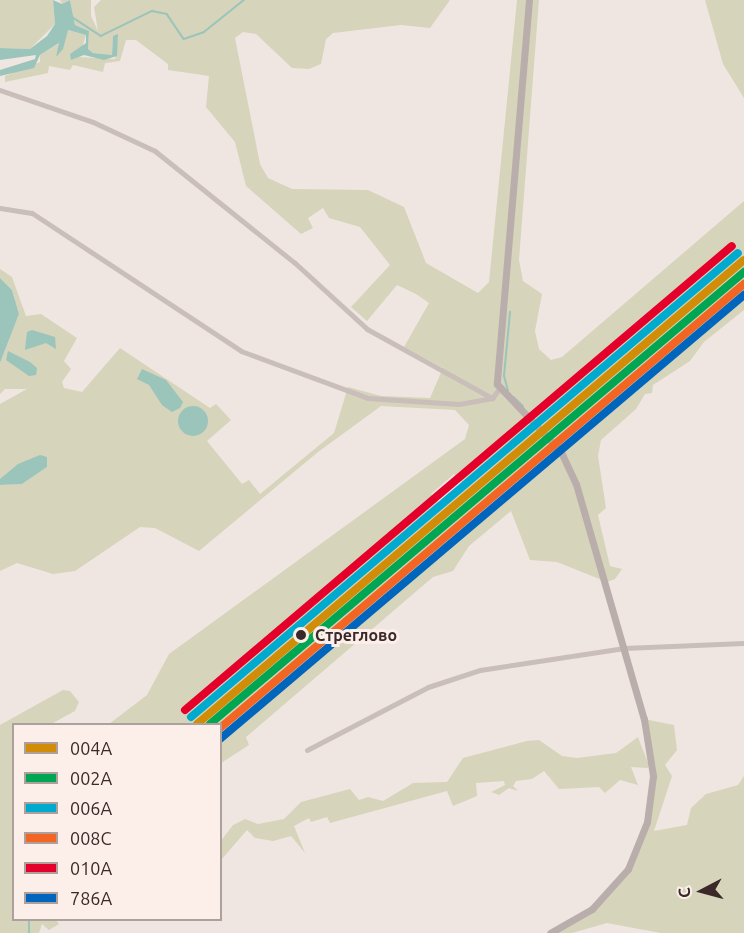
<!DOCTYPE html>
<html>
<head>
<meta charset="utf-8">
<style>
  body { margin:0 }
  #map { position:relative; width:744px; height:933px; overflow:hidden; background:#efe6e2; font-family:Ubuntu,sans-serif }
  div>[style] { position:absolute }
  .green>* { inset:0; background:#d6d4ba }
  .water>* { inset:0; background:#9bc4bb }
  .round { border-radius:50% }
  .stream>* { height:1.5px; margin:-0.75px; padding:0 0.75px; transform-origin:0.75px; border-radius:0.75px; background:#9bc4bb }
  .street>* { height:5px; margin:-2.5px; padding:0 2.5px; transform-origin:2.5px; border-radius:2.5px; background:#c9beba }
  .secondary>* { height:7px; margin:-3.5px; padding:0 3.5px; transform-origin:3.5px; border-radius:3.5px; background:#b9aeab }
  .rail-1>* { height:8px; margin:-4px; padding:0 4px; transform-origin:4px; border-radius:4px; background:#d18d08 }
  .rail-2>* { height:8px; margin:-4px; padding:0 4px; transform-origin:4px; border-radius:4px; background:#00a651 }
  .rail-3>* { height:8px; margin:-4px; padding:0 4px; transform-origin:4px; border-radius:4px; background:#00a9ce }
  .rail-4>* { height:8px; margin:-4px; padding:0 4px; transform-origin:4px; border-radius:4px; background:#f26522 }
  .rail-5>* { height:8px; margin:-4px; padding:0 4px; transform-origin:4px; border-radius:4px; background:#e4002b }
  .rail-6>* { height:8px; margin:-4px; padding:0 4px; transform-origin:4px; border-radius:4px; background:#0065bd }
  .dots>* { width:16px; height:16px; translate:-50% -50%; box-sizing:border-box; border:3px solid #fcefe9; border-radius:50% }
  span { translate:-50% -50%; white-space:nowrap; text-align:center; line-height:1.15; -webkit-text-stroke:6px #fcefe9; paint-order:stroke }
  .stop-label { font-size:16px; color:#3a2928; font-weight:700 }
  .left { translate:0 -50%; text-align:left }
  .legend { position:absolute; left:12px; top:723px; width:210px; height:198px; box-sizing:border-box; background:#fcefe9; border:2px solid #aea09c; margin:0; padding:8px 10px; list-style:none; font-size:18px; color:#3a2928 }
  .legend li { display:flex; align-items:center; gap:12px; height:30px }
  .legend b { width:30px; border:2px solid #aea09c }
  .north { position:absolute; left:672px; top:861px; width:60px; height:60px; -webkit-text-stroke:4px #fcefe9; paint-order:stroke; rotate:264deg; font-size:16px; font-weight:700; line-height:24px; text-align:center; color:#3a2928 }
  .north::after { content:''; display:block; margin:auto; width:21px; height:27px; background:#3a2928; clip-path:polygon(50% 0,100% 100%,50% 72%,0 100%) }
</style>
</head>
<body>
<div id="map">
  <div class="green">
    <i style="clip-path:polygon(0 0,53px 0,55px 24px,30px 49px,0 48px)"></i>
    <i style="clip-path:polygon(evenodd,60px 0,91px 0,91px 16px,98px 31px,94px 7px,101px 0,450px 0,430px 28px,401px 25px,333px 33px,326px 39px,321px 64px,309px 69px,292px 68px,256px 34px,243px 32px,235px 38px,260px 164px,268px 178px,292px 189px,368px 190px,404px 207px,426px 263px,478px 293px,489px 282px,517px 0,539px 0,519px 260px,523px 281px,542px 294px,535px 331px,539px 349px,551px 360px,562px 357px,744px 201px,744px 310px,704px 342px,690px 361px,653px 385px,652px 393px,645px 394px,636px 409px,601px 440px,598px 456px,606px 508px,598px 515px,610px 566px,622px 569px,615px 579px,607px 582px,557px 562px,530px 560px,511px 511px,469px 546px,453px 571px,433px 577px,246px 737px,249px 745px,221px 763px,220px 724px,109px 724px,147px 695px,169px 654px,465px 439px,469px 425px,455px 410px,381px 406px,318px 452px,199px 551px,155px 528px,140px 527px,75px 571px,53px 574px,17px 563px,0 571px,0 485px,22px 484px,47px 467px,47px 458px,0 479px,0 404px,27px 389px,5px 389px,0 394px,0 363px,19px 314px,12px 290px,0 278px,0 269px,12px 277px,26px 316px,41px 314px,77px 338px,64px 361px,71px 369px,62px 382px,64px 388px,82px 392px,120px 348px,210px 408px,216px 404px,231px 420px,207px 441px,242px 484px,249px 480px,260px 494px,334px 433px,348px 387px,381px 396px,430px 398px,443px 368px,404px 347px,429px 303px,416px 294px,397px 285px,367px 321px,351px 307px,390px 265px,360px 227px,329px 218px,323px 208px,308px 218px,313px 228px,301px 234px,246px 186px,235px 142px,206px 107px,209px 76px,168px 70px,168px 64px,136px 40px,126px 40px,120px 61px,105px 63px,103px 72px,73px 65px,70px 70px,49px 66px,48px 73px,5px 82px,5px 76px,40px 62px,40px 55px,60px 43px,56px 57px,68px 30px,86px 35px,79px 57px,115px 59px,118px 35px,113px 37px,112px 55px,93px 53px,88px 49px,89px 31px,75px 25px,70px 0,62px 4px,60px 0,454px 474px,465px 486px,441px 505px,431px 494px,454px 474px)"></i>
    <i style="clip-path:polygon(705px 0,744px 0,744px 98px,723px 64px)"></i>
    <i style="clip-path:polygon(63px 690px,70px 691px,79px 702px,75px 711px,51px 724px,14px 724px,14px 920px,56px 920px,59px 924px,49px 930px,42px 924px,39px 933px,0 933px,0 725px)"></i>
    <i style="clip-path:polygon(644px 719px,674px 725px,677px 750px,665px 765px,672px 776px,654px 831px,687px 825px,691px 808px,706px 794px,738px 785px,744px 776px,744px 933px,661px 933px,607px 923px,572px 933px,550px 933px,592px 909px,628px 869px,647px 822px,653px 776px)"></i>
    <i style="clip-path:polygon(638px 737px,648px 763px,648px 768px,631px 767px,638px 785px,620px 780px,605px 793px,599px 787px,559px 789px,544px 771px,532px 779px,516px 781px,513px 786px,518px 791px,509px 788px,499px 795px,491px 792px,505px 785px,504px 781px,476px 783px,477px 796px,453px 806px,447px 791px,330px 823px,327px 817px,311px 822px,309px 818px,294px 826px,305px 853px,291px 836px,273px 841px,255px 838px,247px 830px,221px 860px,220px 842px,233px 825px,245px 819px,258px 824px,284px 819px,301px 802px,350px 789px,359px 800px,368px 797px,383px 801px,413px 783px,447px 782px,463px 758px,527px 741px,539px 740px,562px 756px,577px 758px,616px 753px)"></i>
  </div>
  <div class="water">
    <i style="clip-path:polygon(53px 0,62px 4px,70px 0,75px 25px,89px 31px,88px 49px,93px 53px,112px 55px,113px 36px,118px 34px,117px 56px,104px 60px,84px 55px,71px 60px,70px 54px,86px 43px,86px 35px,68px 30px,63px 49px,56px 57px,59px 43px,40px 55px,34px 68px,0 76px,0 70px,35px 59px,36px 55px,0 60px,0 48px,30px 49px,47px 36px,55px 24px)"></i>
    <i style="clip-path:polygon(0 278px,12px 290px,19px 314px,0 363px)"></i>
    <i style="clip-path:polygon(32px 330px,55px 337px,56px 349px,46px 343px,25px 350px,27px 332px)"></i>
    <i style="clip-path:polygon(8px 351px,30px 362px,37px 368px,36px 375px,29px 376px,6px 360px)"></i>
    <i style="clip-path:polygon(142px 369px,166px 380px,183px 402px,180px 408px,172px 412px,162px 405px,149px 385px,137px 379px)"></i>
    <i class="round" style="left:178px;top:406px;width:30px;height:30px"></i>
    <i style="clip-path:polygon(40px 455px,47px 457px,47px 467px,22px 484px,0 485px,0 479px,18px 464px)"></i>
  </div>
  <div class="stream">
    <i style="left:72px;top:17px;width:35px;rotate:33deg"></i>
    <i style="left:101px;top:36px;width:57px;rotate:-26.1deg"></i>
    <i style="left:152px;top:11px;width:15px;rotate:11deg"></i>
    <i style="left:167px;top:14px;width:30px;rotate:56deg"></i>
    <i style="left:184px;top:39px;width:21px;rotate:-19deg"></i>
    <i style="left:204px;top:32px;width:51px;rotate:-38.7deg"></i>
    <i style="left:508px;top:391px;width:16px;rotate:-105deg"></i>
    <i style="left:504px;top:376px;width:64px;rotate:-84.6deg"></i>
    <i style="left:514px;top:397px;width:13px;rotate:45deg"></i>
    <i style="left:29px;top:933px;width:13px;rotate:-90deg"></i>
  </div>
  <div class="street">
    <i style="left:0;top:90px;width:98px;rotate:19deg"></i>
    <i style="left:93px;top:122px;width:68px;rotate:25.1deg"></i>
    <i style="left:155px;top:151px;width:179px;rotate:38.7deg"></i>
    <i style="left:295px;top:263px;width:98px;rotate:42.5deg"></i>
    <i style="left:367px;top:329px;width:143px;rotate:28.9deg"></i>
    <i style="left:0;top:208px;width:32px;rotate:9deg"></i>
    <i style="left:32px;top:213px;width:250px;rotate:33.4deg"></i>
    <i style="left:241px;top:351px;width:135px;rotate:20.3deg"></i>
    <i style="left:368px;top:398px;width:91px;rotate:3.8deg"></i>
    <i style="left:459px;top:404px;width:34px;rotate:-10deg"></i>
    <i style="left:492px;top:398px;width:11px;rotate:-52deg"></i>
    <i style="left:307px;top:750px;width:136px;rotate:-27.5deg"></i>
    <i style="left:428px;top:687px;width:55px;rotate:-18.1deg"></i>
    <i style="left:480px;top:670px;width:146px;rotate:-8.7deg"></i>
    <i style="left:624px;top:648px;width:120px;rotate:-2.4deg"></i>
  </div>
  <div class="secondary">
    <i style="left:529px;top:0;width:385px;rotate:94.8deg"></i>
    <i style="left:497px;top:384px;width:93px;rotate:46.7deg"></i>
    <i style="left:561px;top:452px;width:35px;rotate:65deg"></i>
    <i style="left:576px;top:484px;width:245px;rotate:73.9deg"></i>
    <i style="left:644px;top:719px;width:58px;rotate:81deg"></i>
    <i style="left:653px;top:776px;width:46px;rotate:97.4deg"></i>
    <i style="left:647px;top:822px;width:51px;rotate:112deg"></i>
    <i style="left:628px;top:869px;width:54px;rotate:132deg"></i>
    <i style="left:592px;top:909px;width:48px;rotate:150.3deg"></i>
  </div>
  <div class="rail-1">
    <i style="left:197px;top:724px;width:717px;rotate:-40.31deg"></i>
  </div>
  <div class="rail-2">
    <i style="left:210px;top:724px;width:700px;rotate:-40.25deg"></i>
  </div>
  <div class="rail-3">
    <i style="left:191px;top:717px;width:717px;rotate:-40.31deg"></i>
  </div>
  <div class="rail-4">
    <i style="left:220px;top:728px;width:687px;rotate:-40.28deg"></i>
  </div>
  <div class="rail-5">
    <i style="left:185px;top:710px;width:717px;rotate:-40.31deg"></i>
  </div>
  <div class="rail-6">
    <i style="left:220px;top:739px;width:687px;rotate:-40.28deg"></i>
  </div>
  <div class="dots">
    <i style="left:301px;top:635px;background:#3a2928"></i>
  </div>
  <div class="stop-label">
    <span class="left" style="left:315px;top:635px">Стреглово</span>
  </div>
  <ul class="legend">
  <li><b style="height:8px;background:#d18d08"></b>004А</li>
  <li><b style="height:8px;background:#00a651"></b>002А</li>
  <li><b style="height:8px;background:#00a9ce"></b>006А</li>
  <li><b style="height:8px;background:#f26522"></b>008С</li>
  <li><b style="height:8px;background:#e4002b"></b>010А</li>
  <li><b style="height:8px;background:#0065bd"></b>786А</li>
  </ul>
  <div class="north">С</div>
</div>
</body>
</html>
